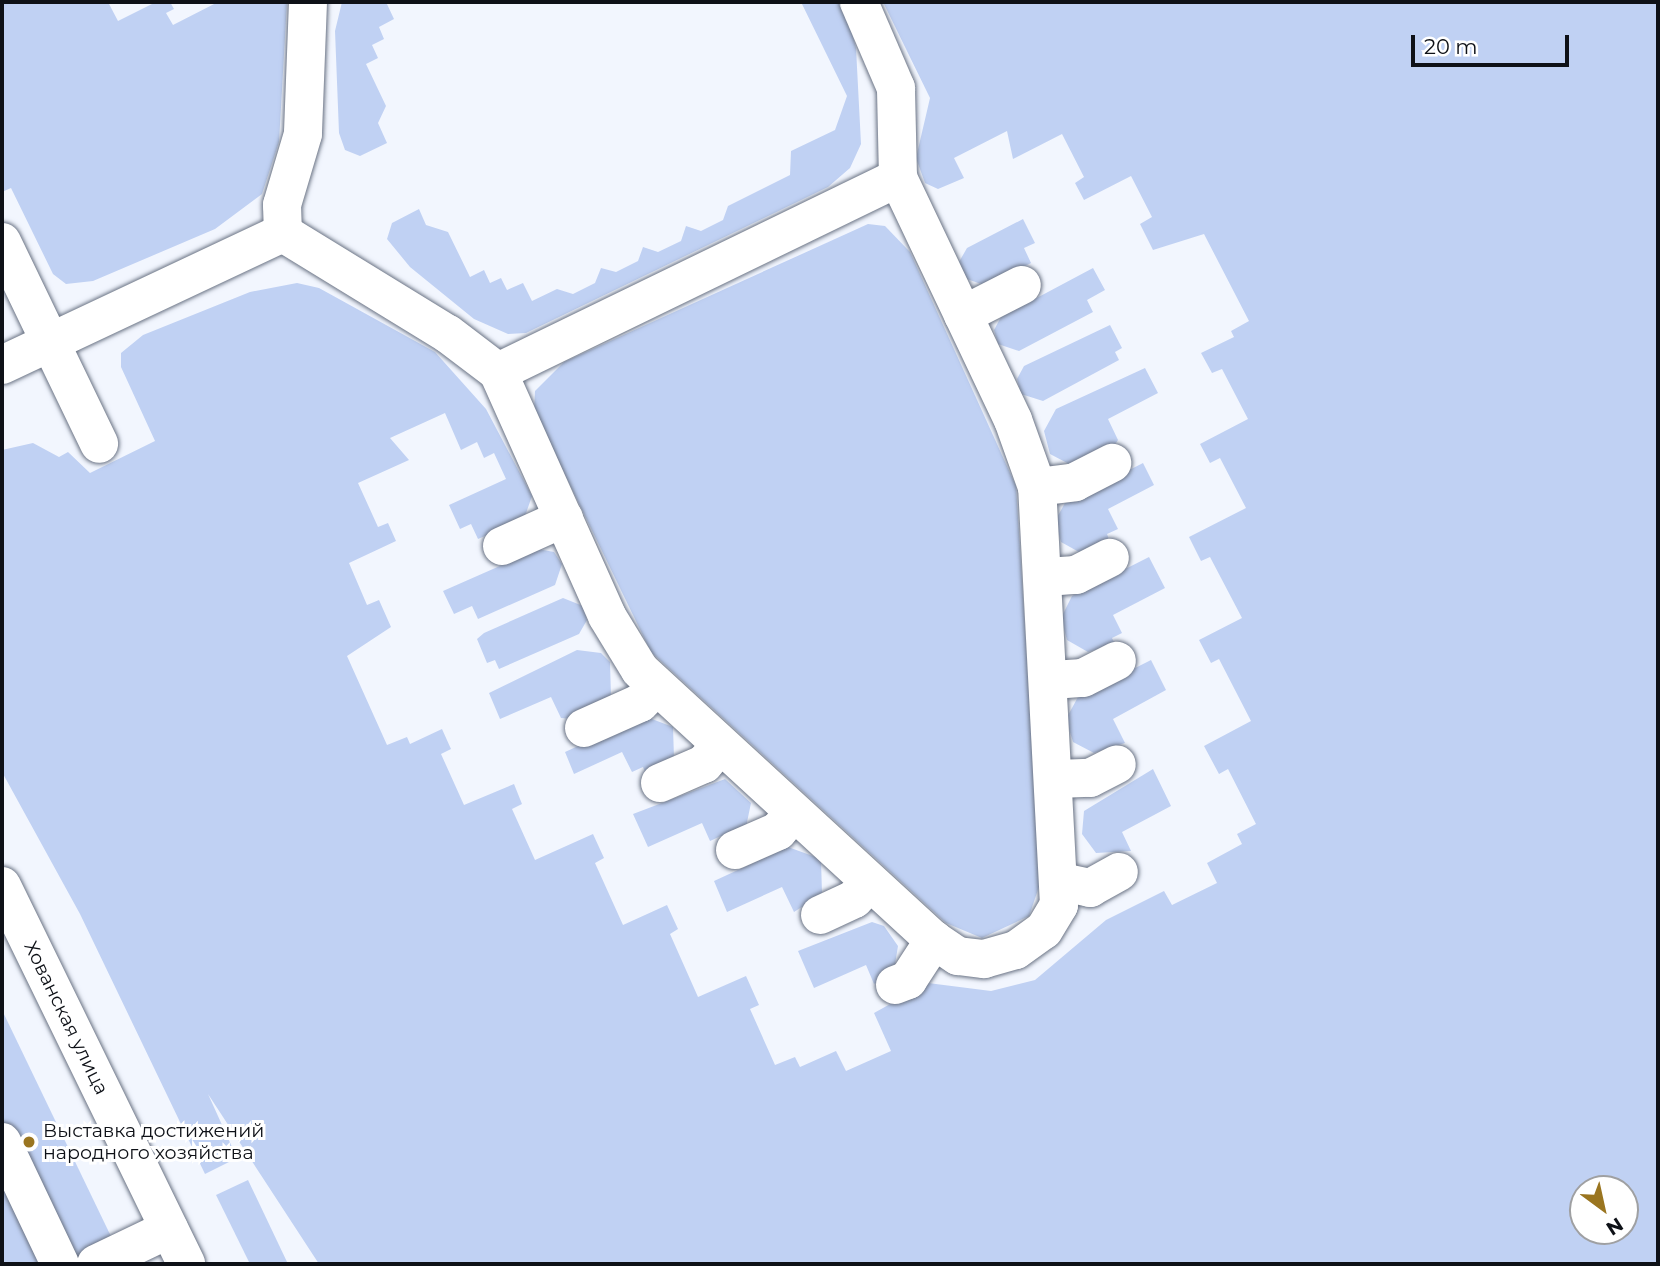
<!DOCTYPE html>
<html>
<head>
<meta charset="utf-8">
<style>
  body { margin:0 }
  #map { position:relative; width:1660px; height:1266px; overflow:hidden; background:#f2f6fe; font-family:Montserrat,sans-serif }
  div>[style] { position:absolute }
  .green>* { inset:0; background:#c0d1f3 }
  .roads { filter:drop-shadow(0 0 2px #6a7384) drop-shadow(0 0 2px #6a7384) }
  .minor>* { height:38px; margin:-19px; padding:0 19px; transform-origin:19px; border-radius:19px; background:#fff }
  .dots>* { width:19px; height:19px; translate:-50% -50%; box-sizing:border-box; border:4px solid #fff; border-radius:50% }
  span { translate:-50% -50%; white-space:nowrap; text-align:center; line-height:1.15; -webkit-text-stroke:6px #fff; paint-order:stroke }
  .street-label { font-size:19px; color:#0e1117 }
  .poi-label { font-size:19px; color:#0e1117 }
  .left { translate:0 -50%; text-align:left }
  .frame { position:absolute; inset:0; border:4px solid #0e1117; pointer-events:none }
  .north { position:absolute; left:1569px; top:1175px; width:70px; height:70px; box-sizing:border-box; background:#fff; border:2px solid #9fa0a2; border-radius:50%; rotate:147deg; font-size:19px; font-weight:700; line-height:28px; text-align:center; color:#0e1117 }
  .north::after { content:''; display:block; margin:auto; width:24px; height:32px; background:#9a7520; clip-path:polygon(50% 0,100% 100%,50% 72%,0 100%) }
  .scale { position:absolute; left:1411px; top:35px; width:158px; height:32px; box-sizing:border-box; border:4px solid #0e1117; border-top:0; padding-left:9px; font-size:21px; line-height:24px; white-space:nowrap; color:#0e1117; -webkit-text-stroke:5px #fff; paint-order:stroke }
</style>
</head>
<body>
<div id="map">
  <div class="green">
    <i style="clip-path:polygon(2px 2px,108px 2px,118px 21px,156px 2px,170px 2px,174px 9px,166px 13px,173px 25px,218px 2px,287px 2px,279px 142px,262px 194px,215px 229px,93px 281px,66px 284px,53px 274px,11px 188px,2px 192px)"></i>
    <i style="clip-path:polygon(342px 2px,386px 2px,394px 19px,379px 27px,384px 39px,372px 45px,378px 58px,366px 64px,386px 106px,378px 123px,387px 143px,360px 156px,345px 150px,339px 133px,335px 31px)"></i>
    <i style="clip-path:polygon(801px 2px,844px 2px,856px 48px,861px 144px,850px 168px,828px 187px,526px 333px,508px 334px,474px 319px,410px 267px,387px 239px,392px 223px,419px 209px,426px 225px,448px 232px,470px 277px,484px 270px,490px 283px,501px 278px,507px 290px,523px 283px,532px 301px,557px 289px,573px 294px,595px 283px,601px 268px,616px 272px,638px 261px,643px 247px,658px 252px,681px 241px,686px 226px,701px 231px,723px 220px,728px 206px,790px 175px,791px 151px,835px 130px,847px 96px)"></i>
    <i style="clip-path:polygon(evenodd,883px 2px,1658px 2px,1658px 1264px,319px 1264px,208px 1094px,237px 1158px,205px 1174px,80px 914px,2px 772px,2px 450px,33px 443px,59px 457px,68px 452px,90px 473px,155px 441px,121px 367px,121px 353px,143px 335px,250px 292px,297px 283px,319px 288px,435px 352px,486px 409px,532px 496px,524px 519px,478px 539px,471px 524px,460px 529px,449px 505px,506px 479px,494px 453px,484px 458px,477px 442px,461px 450px,445px 413px,390px 438px,409px 460px,358px 483px,378px 527px,388px 523px,396px 541px,349px 563px,367px 605px,379px 600px,391px 627px,347px 656px,387px 745px,407px 737px,410px 744px,442px 729px,451px 749px,441px 754px,464px 805px,514px 784px,522px 804px,512px 809px,535px 860px,593px 834px,604px 858px,595px 863px,623px 925px,667px 905px,678px 929px,670px 934px,698px 997px,746px 976px,759px 1005px,750px 1009px,775px 1065px,795px 1057px,800px 1067px,836px 1051px,846px 1071px,891px 1051px,874px 1013px,928px 983px,991px 991px,1035px 980px,1106px 920px,1164px 891px,1172px 905px,1217px 883px,1207px 863px,1242px 844px,1237px 834px,1256px 824px,1228px 769px,1219px 774px,1204px 746px,1251px 721px,1219px 659px,1211px 663px,1199px 640px,1242px 618px,1210px 557px,1201px 561px,1189px 537px,1246px 508px,1220px 458px,1210px 463px,1200px 444px,1248px 419px,1222px 369px,1212px 373px,1201px 353px,1234px 337px,1231px 331px,1249px 321px,1204px 234px,1153px 250px,1140px 224px,1152px 217px,1131px 176px,1084px 200px,1075px 183px,1084px 177px,1062px 134px,1013px 159px,1007px 131px,954px 158px,964px 178px,938px 189px,925px 183px,916px 158px,930px 98px,883px 2px,1583px 1189px,1625px 1189px,1625px 1231px,1583px 1231px,1583px 1189px)"></i>
    <i style="clip-path:polygon(1023px 219px,1035px 243px,1024px 248px,1031px 263px,987px 286px,964px 278px,959px 262px,967px 248px)"></i>
    <i style="clip-path:polygon(868px 224px,885px 226px,910px 252px,1016px 486px,1041px 881px,1029px 916px,982px 938px,946px 923px,651px 652px,534px 411px,535px 391px,564px 362px)"></i>
    <i style="clip-path:polygon(1093px 268px,1105px 290px,1087px 300px,1093px 312px,1019px 351px,998px 344px,994px 330px,1001px 317px)"></i>
    <i style="clip-path:polygon(1110px 325px,1122px 348px,1115px 352px,1119px 360px,1043px 401px,1021px 394px,1017px 379px,1024px 366px)"></i>
    <i style="clip-path:polygon(1145px 368px,1158px 393px,1108px 419px,1118px 440px,1112px 449px,1071px 465px,1050px 454px,1044px 431px,1056px 409px)"></i>
    <i style="clip-path:polygon(1143px 463px,1154px 485px,1108px 509px,1118px 529px,1107px 534px,1110px 542px,1079px 552px,1061px 542px,1055px 521px,1065px 503px)"></i>
    <i style="clip-path:polygon(538px 549px,554px 552px,562px 564px,555px 585px,478px 619px,472px 606px,454px 614px,443px 591px)"></i>
    <i style="clip-path:polygon(1149px 557px,1165px 588px,1113px 615px,1122px 633px,1112px 638px,1115px 644px,1088px 652px,1067px 640px,1061px 618px,1072px 596px)"></i>
    <i style="clip-path:polygon(563px 598px,583px 606px,587px 620px,579px 634px,499px 669px,495px 660px,487px 663px,477px 639px,484px 633px)"></i>
    <i style="clip-path:polygon(577px 650px,601px 653px,610px 662px,611px 697px,573px 719px,561px 718px,551px 697px,500px 719px,489px 693px)"></i>
    <i style="clip-path:polygon(1151px 660px,1166px 690px,1113px 719px,1125px 743px,1094px 753px,1073px 742px,1066px 719px,1078px 697px)"></i>
    <i style="clip-path:polygon(644px 716px,673px 727px,674px 758px,646px 774px,643px 767px,632px 772px,622px 752px,574px 774px,565px 752px)"></i>
    <i style="clip-path:polygon(1153px 769px,1171px 806px,1122px 832px,1131px 851px,1096px 853px,1082px 834px,1084px 811px)"></i>
    <i style="clip-path:polygon(725px 779px,751px 803px,746px 827px,723px 842px,721px 836px,710px 841px,702px 823px,648px 847px,633px 814px)"></i>
    <i style="clip-path:polygon(788px 847px,821px 859px,822px 894px,794px 912px,782px 887px,727px 912px,714px 881px)"></i>
    <i style="clip-path:polygon(872px 922px,884px 926px,898px 946px,894px 970px,874px 984px,866px 965px,814px 988px,798px 951px)"></i>
    <i style="clip-path:polygon(2px 1010px,119px 1253px,124px 1264px,2px 1264px)"></i>
    <i style="clip-path:polygon(248px 1180px,288px 1264px,250px 1264px,216px 1195px)"></i>
  </div>
  <div class="roads">
    <div class="minor">
      <i style="left:308px;top:2px;width:132px;rotate:92.2deg"></i>
      <i style="left:303px;top:134px;width:74px;rotate:106.5deg"></i>
      <i style="left:282px;top:205px;width:28px;rotate:88deg"></i>
      <i style="left:283px;top:233px;width:193px;rotate:31.5deg"></i>
      <i style="left:448px;top:334px;width:63px;rotate:37.2deg"></i>
      <i style="left:498px;top:372px;width:267px;rotate:65.9deg"></i>
      <i style="left:607px;top:616px;width:63px;rotate:58.6deg"></i>
      <i style="left:640px;top:670px;width:399px;rotate:42.6deg"></i>
      <i style="left:934px;top:940px;width:29px;rotate:34deg"></i>
      <i style="left:958px;top:956px;width:26px;rotate:7deg"></i>
      <i style="left:984px;top:959px;width:33px;rotate:-16deg"></i>
      <i style="left:1016px;top:950px;width:34px;rotate:-36deg"></i>
      <i style="left:1044px;top:930px;width:29px;rotate:-59deg"></i>
      <i style="left:1059px;top:905px;width:419px;rotate:-93deg"></i>
      <i style="left:1037px;top:487px;width:71px;rotate:-109.7deg"></i>
      <i style="left:1013px;top:420px;width:268px;rotate:-115.4deg"></i>
      <i style="left:898px;top:178px;width:90px;rotate:-91.3deg"></i>
      <i style="left:896px;top:88px;width:94px;rotate:-113.3deg"></i>
      <i style="left:2px;top:242px;width:224px;rotate:64.3deg"></i>
      <i style="left:963px;top:315px;width:66px;rotate:-27deg"></i>
      <i style="left:2px;top:365px;width:310px;rotate:-25.2deg"></i>
      <i style="left:498px;top:372px;width:445px;rotate:-25.9deg"></i>
      <i style="left:1037px;top:487px;width:38px;rotate:-7deg"></i>
      <i style="left:1075px;top:482px;width:42px;rotate:-27.2deg"></i>
      <i style="left:502px;top:546px;width:68px;rotate:-24.3deg"></i>
      <i style="left:1046px;top:577px;width:30px;rotate:-4deg"></i>
      <i style="left:1076px;top:575px;width:38px;rotate:-27deg"></i>
      <i style="left:1052px;top:680px;width:31px;rotate:-4deg"></i>
      <i style="left:1083px;top:678px;width:38px;rotate:-27deg"></i>
      <i style="left:584px;top:728px;width:61px;rotate:-24.1deg"></i>
      <i style="left:640px;top:703px;width:23px;rotate:-45deg"></i>
      <i style="left:1057px;top:779px;width:33px;rotate:-2deg"></i>
      <i style="left:1090px;top:778px;width:30px;rotate:-27deg"></i>
      <i style="left:660px;top:783px;width:48px;rotate:-23.4deg"></i>
      <i style="left:704px;top:764px;width:23px;rotate:-49deg"></i>
      <i style="left:735px;top:850px;width:47px;rotate:-23.8deg"></i>
      <i style="left:778px;top:831px;width:23px;rotate:-49deg"></i>
      <i style="left:1062px;top:882px;width:29px;rotate:12deg"></i>
      <i style="left:1090px;top:888px;width:33px;rotate:-29deg"></i>
      <i style="left:2px;top:886px;width:420px;rotate:64deg"></i>
      <i style="left:820px;top:915px;width:38px;rotate:-25deg"></i>
      <i style="left:854px;top:899px;width:23px;rotate:-45deg"></i>
      <i style="left:895px;top:985px;width:14px;rotate:-21deg"></i>
      <i style="left:908px;top:980px;width:48px;rotate:-57deg"></i>
      <i style="left:2px;top:1142px;width:135px;rotate:64.6deg"></i>
      <i style="left:96px;top:1264px;width:81px;rotate:-25.6deg"></i>
    </div>
  </div>
  <div class="dots">
    <i style="left:29px;top:1142px;background:#9a7520"></i>
  </div>
  <div class="street-label">
    <span style="left:66px;top:1018px;rotate:64deg">Хованская улица</span>
  </div>
  <div class="poi-label">
    <span class="left" style="left:43px;top:1142px">Выставка достижений<br>народного хозяйства</span>
  </div>
  <div class="frame"></div>
  <div class="north">N</div>
  <div class="scale">20 m</div>
</div>
</body>
</html>
